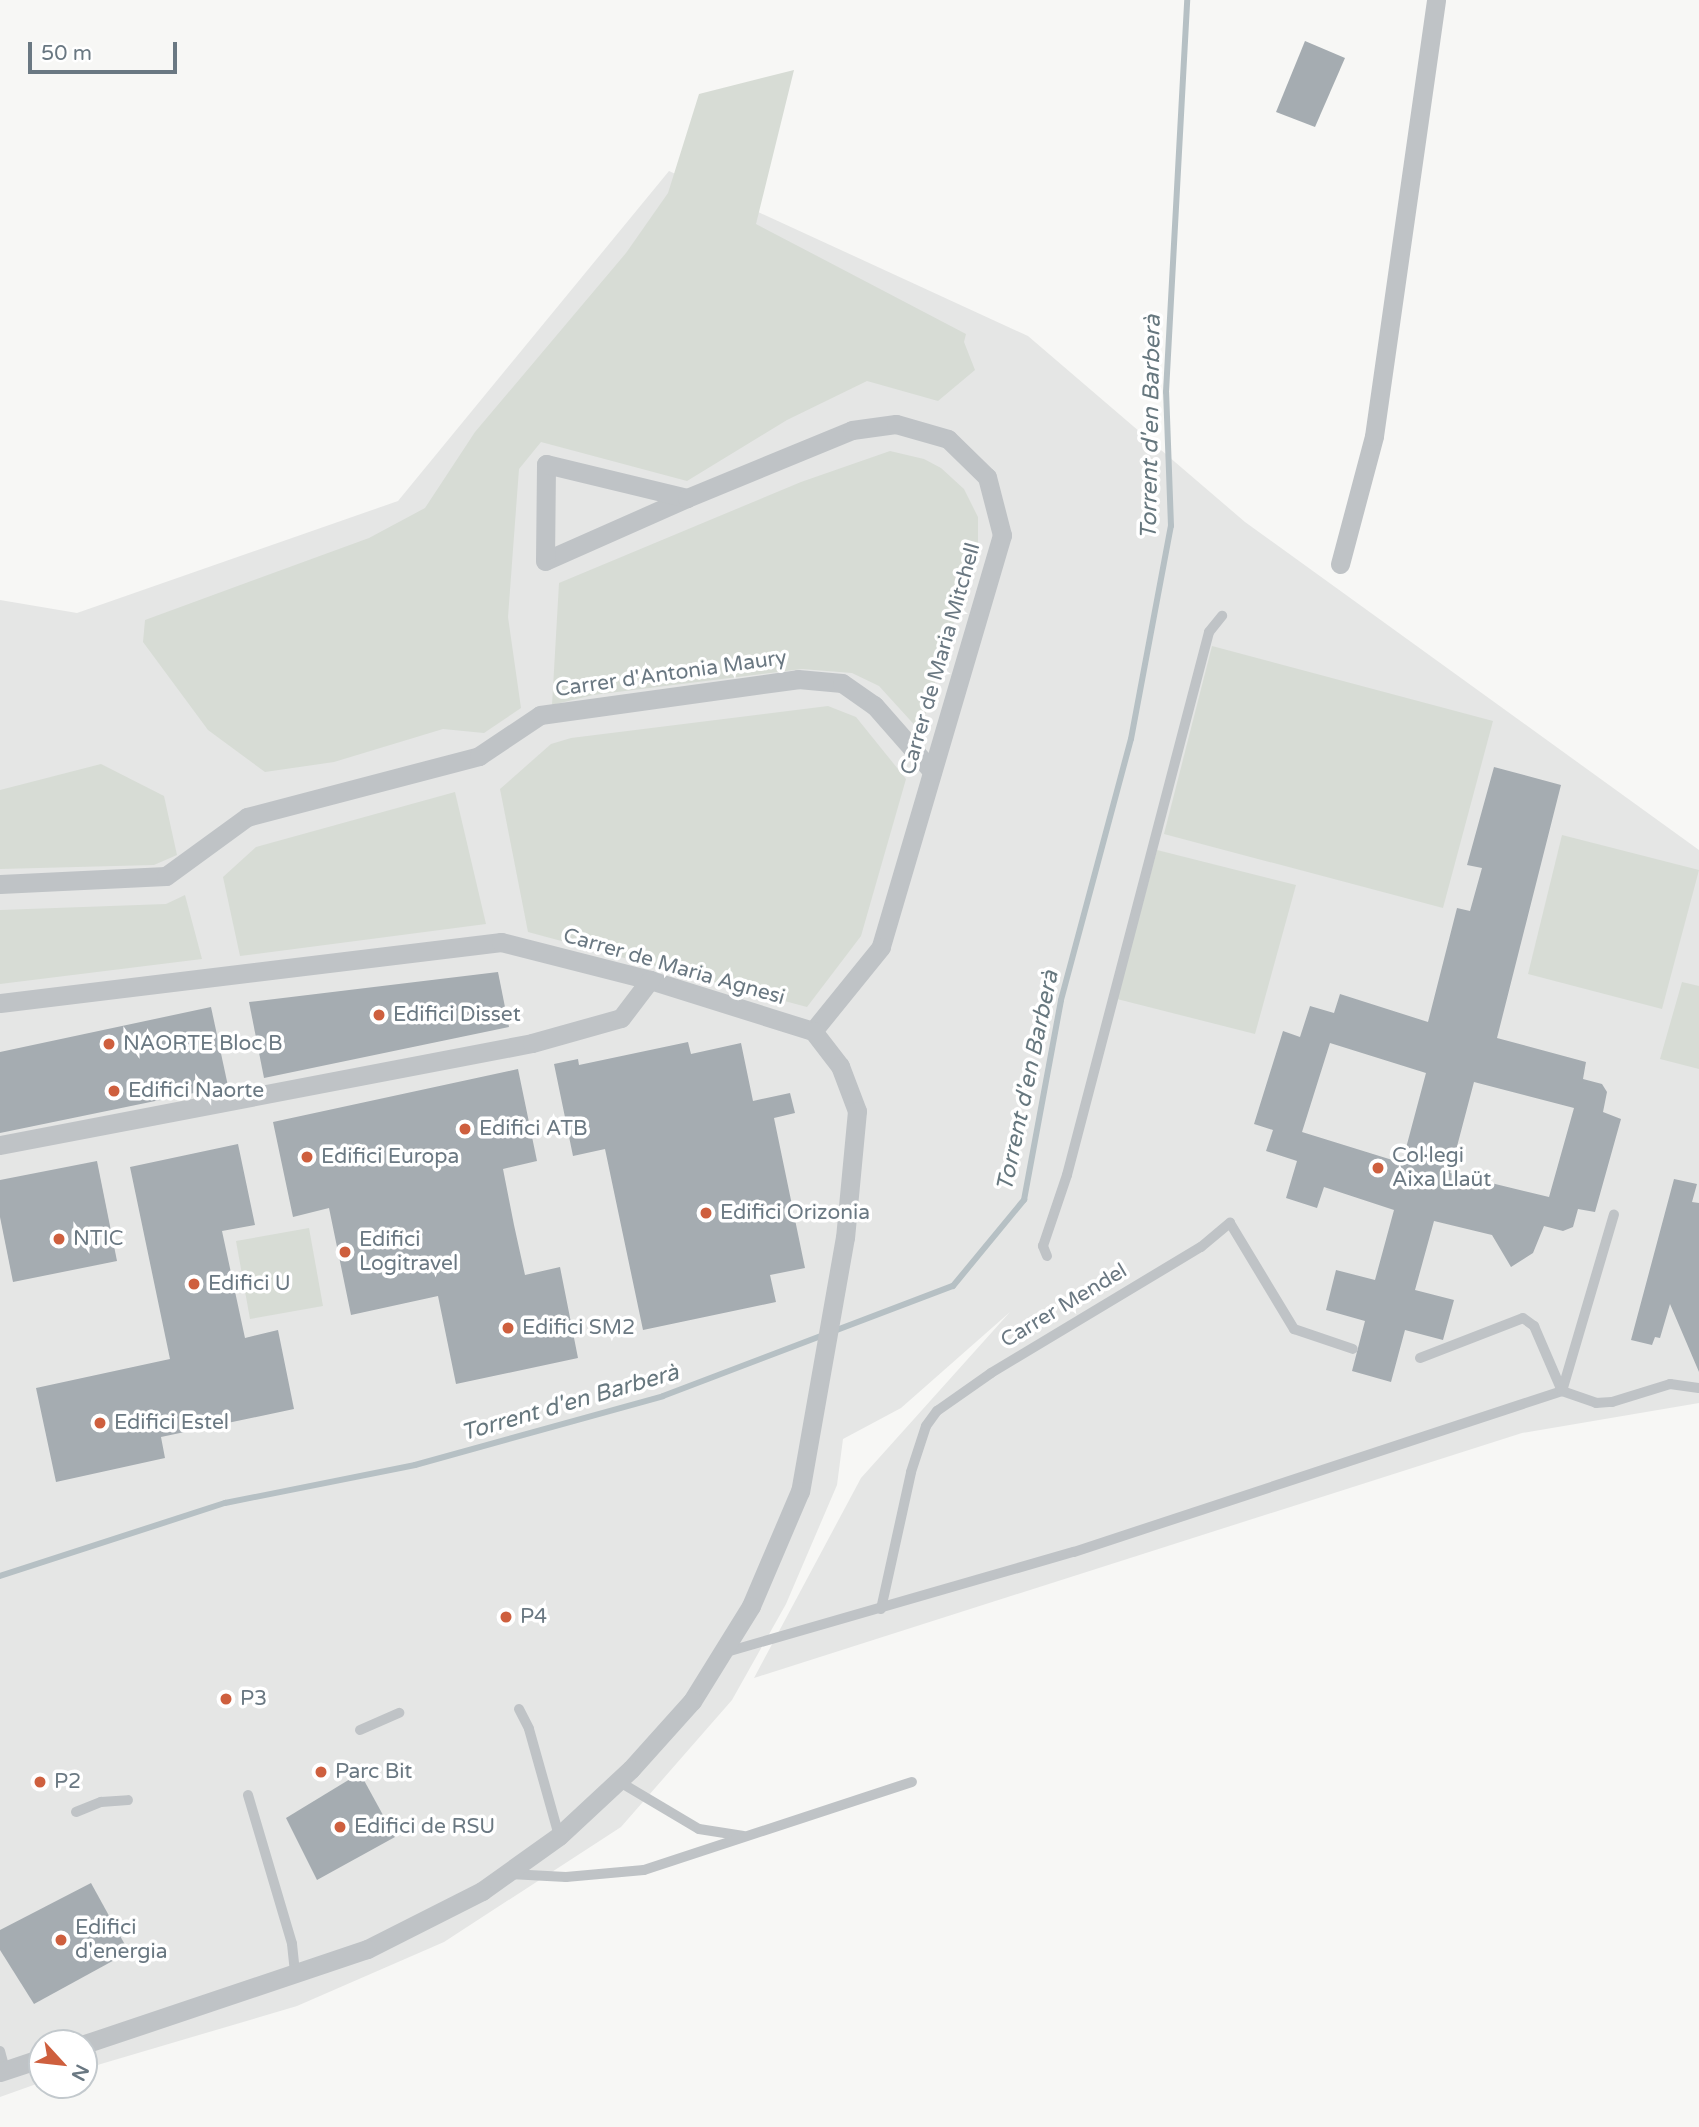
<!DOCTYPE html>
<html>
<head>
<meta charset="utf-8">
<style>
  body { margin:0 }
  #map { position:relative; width:1699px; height:2127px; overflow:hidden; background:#f7f7f5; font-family:"Varela Round",sans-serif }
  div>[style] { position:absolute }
  .built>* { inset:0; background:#e5e6e5 }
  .green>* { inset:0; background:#d7dcd5 }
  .stream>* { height:6px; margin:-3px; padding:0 3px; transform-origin:3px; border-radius:3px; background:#b6c0c4 }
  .building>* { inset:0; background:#a5acb1 }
  .service>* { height:10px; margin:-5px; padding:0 5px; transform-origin:5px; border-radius:5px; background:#bfc3c6 }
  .minor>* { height:19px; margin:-9.5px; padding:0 9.5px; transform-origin:9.5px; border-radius:9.5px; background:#bfc3c6 }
  .dots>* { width:19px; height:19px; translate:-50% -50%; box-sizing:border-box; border:4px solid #fff; border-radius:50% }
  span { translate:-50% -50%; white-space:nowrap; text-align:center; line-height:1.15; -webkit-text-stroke:7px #fff; paint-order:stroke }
  .street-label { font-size:21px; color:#6a7882 }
  .poi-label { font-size:21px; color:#6a7882 }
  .left { translate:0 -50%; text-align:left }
  .water-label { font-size:23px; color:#66777e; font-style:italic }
  .north { position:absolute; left:28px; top:2029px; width:70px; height:70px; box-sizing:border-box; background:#fff; border:2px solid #c3c9cd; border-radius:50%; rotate:117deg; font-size:19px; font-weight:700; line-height:28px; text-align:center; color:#6a7882 }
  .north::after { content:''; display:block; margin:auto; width:24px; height:32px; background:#ce5f3e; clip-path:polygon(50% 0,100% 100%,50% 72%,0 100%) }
  .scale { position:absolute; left:28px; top:42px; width:149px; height:32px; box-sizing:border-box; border:4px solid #6a7882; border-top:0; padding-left:9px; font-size:21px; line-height:24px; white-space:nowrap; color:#6a7882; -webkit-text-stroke:5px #fff; paint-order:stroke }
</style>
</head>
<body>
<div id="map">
  <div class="built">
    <i style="clip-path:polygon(669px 171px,1028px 336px,1245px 522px,1699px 850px,1699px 1403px,1522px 1433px,754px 1678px,861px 1478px,1010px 1312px,901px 1408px,843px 1439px,837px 1485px,786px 1604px,732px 1700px,621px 1827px,444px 1942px,297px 2006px,84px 2069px,84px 2043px,42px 2043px,42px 2082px,0 2097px,0 600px,77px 613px,398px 501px)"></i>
  </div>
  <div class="green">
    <i style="clip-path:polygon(794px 70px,756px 224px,966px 334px,964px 342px,975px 370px,938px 401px,867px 381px,787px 420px,687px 481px,541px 442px,519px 469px,508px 617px,521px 708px,484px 733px,443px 729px,334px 762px,265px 772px,208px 730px,143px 642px,145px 620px,369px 538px,425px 508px,475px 432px,626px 253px,668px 193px,699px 94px)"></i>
    <i style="clip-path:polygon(890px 451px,924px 459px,941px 468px,964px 489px,978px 517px,978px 544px,920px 731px,879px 686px,852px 673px,802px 669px,593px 695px,552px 705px,559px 583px,801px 482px)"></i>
    <i style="clip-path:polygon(1212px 646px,1493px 721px,1443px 908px,1164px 834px)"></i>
    <i style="clip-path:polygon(828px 706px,856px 717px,906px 779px,861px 936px,807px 1007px,528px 932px,500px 789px,551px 744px,571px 738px)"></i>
    <i style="clip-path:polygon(101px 764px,164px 796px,177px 855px,154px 865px,0 869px,0 790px)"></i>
    <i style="clip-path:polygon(455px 792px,486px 924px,240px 956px,223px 877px,256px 847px)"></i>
    <i style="clip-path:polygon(1562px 835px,1699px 870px,1662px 1009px,1528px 974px)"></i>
    <i style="clip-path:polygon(1157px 850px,1296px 885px,1255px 1034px,1117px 999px)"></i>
    <i style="clip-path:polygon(185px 895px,202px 959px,0 984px,0 910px,166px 904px)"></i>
    <i style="clip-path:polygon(1682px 982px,1699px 986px,1699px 1069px,1660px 1059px)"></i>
    <i style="clip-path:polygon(309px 1228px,323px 1306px,250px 1319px,236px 1241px)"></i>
  </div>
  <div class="stream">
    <i style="left:0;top:1576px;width:237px;rotate:-18deg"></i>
    <i style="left:225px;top:1503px;width:194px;rotate:-11.3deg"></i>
    <i style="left:415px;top:1465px;width:257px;rotate:-15.5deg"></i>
    <i style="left:663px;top:1396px;width:310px;rotate:-20.8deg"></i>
    <i style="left:953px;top:1286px;width:112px;rotate:-50.5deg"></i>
    <i style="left:1024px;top:1200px;width:203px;rotate:-79.5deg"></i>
    <i style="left:1061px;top:1000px;width:270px;rotate:-75deg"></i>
    <i style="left:1131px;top:739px;width:217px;rotate:-79.4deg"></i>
    <i style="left:1171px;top:526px;width:134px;rotate:-92.1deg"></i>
    <i style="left:1166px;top:392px;width:393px;rotate:-86.9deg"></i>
  </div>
  <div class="building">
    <i style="clip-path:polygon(1305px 41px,1345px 58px,1315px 127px,1276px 112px)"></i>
    <i style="clip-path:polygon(evenodd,1494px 767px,1561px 785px,1497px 1038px,1586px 1062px,1583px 1079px,1602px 1084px,1607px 1092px,1603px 1112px,1621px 1119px,1595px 1212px,1578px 1209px,1573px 1227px,1563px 1231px,1544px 1226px,1533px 1253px,1511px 1267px,1492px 1235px,1434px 1221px,1415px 1290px,1454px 1300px,1443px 1340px,1405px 1330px,1391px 1382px,1352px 1371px,1365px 1321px,1326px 1310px,1336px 1270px,1375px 1280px,1394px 1210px,1324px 1187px,1317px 1208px,1286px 1198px,1297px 1161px,1266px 1151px,1273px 1130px,1254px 1124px,1283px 1031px,1300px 1037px,1310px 1006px,1334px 1013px,1340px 994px,1428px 1022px,1457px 908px,1470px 911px,1482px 868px,1467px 865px,1494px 767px,1330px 1043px,1426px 1073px,1402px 1163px,1302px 1132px,1330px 1043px,1494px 767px,1474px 1082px,1574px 1108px,1549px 1197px,1450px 1173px,1474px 1082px)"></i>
    <i style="clip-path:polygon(498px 972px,509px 1027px,264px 1078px,249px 1002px)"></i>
    <i style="clip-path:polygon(211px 1007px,228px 1086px,0 1133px,0 1052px)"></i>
    <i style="clip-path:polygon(688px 1042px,691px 1054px,741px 1043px,753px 1101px,790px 1093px,795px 1113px,774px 1118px,805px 1268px,770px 1275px,776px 1302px,643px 1330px,605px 1149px,573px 1156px,554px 1064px,578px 1059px,579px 1065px)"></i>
    <i style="clip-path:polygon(518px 1069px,537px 1161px,503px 1169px,514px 1225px,525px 1275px,560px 1267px,578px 1358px,456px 1384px,438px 1296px,351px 1315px,329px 1208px,293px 1217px,273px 1122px)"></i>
    <i style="clip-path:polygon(238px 1144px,255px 1225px,222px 1231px,245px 1338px,278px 1330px,294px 1409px,161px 1437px,165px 1458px,56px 1482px,36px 1388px,170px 1359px,130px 1167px)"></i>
    <i style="clip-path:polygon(97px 1161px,117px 1261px,13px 1282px,0 1217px,0 1180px)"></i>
    <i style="clip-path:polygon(1674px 1179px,1697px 1184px,1692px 1202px,1699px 1203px,1699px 1372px,1670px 1304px,1660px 1338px,1655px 1337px,1652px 1345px,1631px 1340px)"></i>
    <i style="clip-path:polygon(360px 1773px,395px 1837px,317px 1880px,286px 1818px)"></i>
    <i style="clip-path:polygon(91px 1883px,129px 1952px,34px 2004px,0 1950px,0 1930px)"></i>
  </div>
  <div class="service">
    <i style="left:1047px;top:1256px;width:11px;rotate:-112deg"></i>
    <i style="left:1043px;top:1246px;width:75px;rotate:-71.3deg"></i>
    <i style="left:1067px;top:1175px;width:561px;rotate:-75.34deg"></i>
    <i style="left:1209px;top:632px;width:21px;rotate:-51deg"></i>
    <i style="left:1420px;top:1358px;width:110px;rotate:-21.2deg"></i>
    <i style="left:1523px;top:1318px;width:14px;rotate:36deg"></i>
    <i style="left:1534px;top:1326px;width:71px;rotate:66.7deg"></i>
    <i style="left:1562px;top:1391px;width:184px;rotate:-73.6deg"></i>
    <i style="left:881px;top:1609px;width:140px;rotate:-77.6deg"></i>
    <i style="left:911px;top:1472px;width:48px;rotate:-71.9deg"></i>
    <i style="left:926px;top:1426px;width:19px;rotate:-54deg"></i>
    <i style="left:937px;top:1411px;width:66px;rotate:-35.1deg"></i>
    <i style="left:991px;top:1373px;width:245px;rotate:-31deg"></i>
    <i style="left:1201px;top:1247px;width:38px;rotate:-40deg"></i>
    <i style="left:1230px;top:1223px;width:124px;rotate:58.9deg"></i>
    <i style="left:1294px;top:1329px;width:62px;rotate:18.7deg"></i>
    <i style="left:723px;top:1653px;width:365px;rotate:-16.1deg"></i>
    <i style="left:1074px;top:1552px;width:514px;rotate:-18.26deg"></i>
    <i style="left:1562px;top:1391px;width:36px;rotate:19deg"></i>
    <i style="left:1596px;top:1403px;width:16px;rotate:-4deg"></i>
    <i style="left:1612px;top:1402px;width:61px;rotate:-17.2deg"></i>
    <i style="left:1670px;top:1384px;width:29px;rotate:8deg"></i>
    <i style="left:519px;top:1709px;width:22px;rotate:63deg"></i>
    <i style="left:529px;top:1729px;width:111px;rotate:74.3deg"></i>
    <i style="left:360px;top:1730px;width:43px;rotate:-23.6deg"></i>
    <i style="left:618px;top:1781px;width:94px;rotate:30.7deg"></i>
    <i style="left:699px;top:1829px;width:45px;rotate:9deg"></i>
    <i style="left:248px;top:1795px;width:155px;rotate:73.5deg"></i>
    <i style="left:292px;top:1944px;width:29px;rotate:84deg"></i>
    <i style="left:76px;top:1812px;width:27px;rotate:-22deg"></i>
    <i style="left:101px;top:1802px;width:27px;rotate:-4deg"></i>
    <i style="left:510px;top:1874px;width:56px;rotate:3.1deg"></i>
    <i style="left:566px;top:1877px;width:78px;rotate:-5.1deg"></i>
    <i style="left:644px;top:1870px;width:282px;rotate:-18.2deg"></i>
    <i style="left:0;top:2051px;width:20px;rotate:75deg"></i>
  </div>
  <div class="minor">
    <i style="left:687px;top:498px;width:155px;rotate:156.1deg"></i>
    <i style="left:545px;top:561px;width:97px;rotate:-89.4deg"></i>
    <i style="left:546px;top:464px;width:145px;rotate:13.6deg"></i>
    <i style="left:687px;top:498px;width:178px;rotate:-22.4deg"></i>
    <i style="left:852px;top:430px;width:44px;rotate:-7.8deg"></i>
    <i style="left:896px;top:424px;width:54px;rotate:16.1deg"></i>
    <i style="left:948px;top:439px;width:54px;rotate:44.3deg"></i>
    <i style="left:987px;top:477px;width:60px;rotate:75.5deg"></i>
    <i style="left:1002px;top:535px;width:429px;rotate:106.4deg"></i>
    <i style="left:881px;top:947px;width:108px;rotate:129deg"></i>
    <i style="left:1340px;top:564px;width:132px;rotate:-75.1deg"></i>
    <i style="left:1374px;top:436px;width:440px;rotate:-81.9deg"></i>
    <i style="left:0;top:884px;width:166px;rotate:-2.8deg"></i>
    <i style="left:166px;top:876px;width:100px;rotate:-36.1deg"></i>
    <i style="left:247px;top:817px;width:240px;rotate:-14.7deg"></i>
    <i style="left:479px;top:756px;width:73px;rotate:-33.9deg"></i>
    <i style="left:540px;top:715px;width:260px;rotate:-7.9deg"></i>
    <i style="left:798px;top:679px;width:44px;rotate:5.2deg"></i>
    <i style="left:842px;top:683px;width:39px;rotate:35deg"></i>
    <i style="left:874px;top:705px;width:88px;rotate:48.7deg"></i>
    <i style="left:0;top:1003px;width:505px;rotate:-6.94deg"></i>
    <i style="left:501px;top:942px;width:154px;rotate:14.3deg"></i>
    <i style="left:650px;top:980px;width:171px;rotate:17.4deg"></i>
    <i style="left:813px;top:1031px;width:44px;rotate:52.4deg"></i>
    <i style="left:840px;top:1066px;width:48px;rotate:69.3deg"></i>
    <i style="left:857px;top:1111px;width:127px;rotate:95.4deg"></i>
    <i style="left:845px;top:1237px;width:258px;rotate:100deg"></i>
    <i style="left:800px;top:1491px;width:125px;rotate:113.1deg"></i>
    <i style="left:751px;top:1606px;width:112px;rotate:121.8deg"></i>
    <i style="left:692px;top:1701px;width:91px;rotate:131.9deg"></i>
    <i style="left:631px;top:1769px;width:98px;rotate:137.1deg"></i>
    <i style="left:559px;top:1836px;width:95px;rotate:144.5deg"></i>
    <i style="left:482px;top:1891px;width:129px;rotate:153.2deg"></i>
    <i style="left:367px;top:1949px;width:299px;rotate:161.4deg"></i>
    <i style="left:0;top:1145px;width:542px;rotate:-10.85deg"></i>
    <i style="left:532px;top:1043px;width:92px;rotate:-15.7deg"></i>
    <i style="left:621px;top:1018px;width:48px;rotate:-52.7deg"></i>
    <i style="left:0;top:2072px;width:44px;rotate:-18.4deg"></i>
  </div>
  <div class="dots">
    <i style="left:379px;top:1015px;background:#ce5f3e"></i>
    <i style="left:109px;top:1044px;background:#ce5f3e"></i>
    <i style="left:114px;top:1091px;background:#ce5f3e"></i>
    <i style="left:465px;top:1129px;background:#ce5f3e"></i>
    <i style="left:307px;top:1157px;background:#ce5f3e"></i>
    <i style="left:1378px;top:1168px;background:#ce5f3e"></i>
    <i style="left:706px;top:1213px;background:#ce5f3e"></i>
    <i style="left:59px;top:1239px;background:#ce5f3e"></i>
    <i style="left:345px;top:1252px;background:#ce5f3e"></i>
    <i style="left:194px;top:1284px;background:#ce5f3e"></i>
    <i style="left:508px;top:1328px;background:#ce5f3e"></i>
    <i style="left:100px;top:1423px;background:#ce5f3e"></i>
    <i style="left:506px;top:1617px;background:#ce5f3e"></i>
    <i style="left:226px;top:1699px;background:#ce5f3e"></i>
    <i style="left:321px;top:1772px;background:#ce5f3e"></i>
    <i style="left:40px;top:1782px;background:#ce5f3e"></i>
    <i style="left:340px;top:1827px;background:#ce5f3e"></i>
    <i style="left:61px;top:1940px;background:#ce5f3e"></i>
  </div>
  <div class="street-label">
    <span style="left:941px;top:659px;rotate:-74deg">Carrer de Maria Mitchell</span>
    <span style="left:671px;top:674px;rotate:-8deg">Carrer d'Antonia Maury</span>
    <span style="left:674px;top:967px;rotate:16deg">Carrer de Maria Agnesi</span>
    <span style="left:1064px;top:1306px;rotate:-31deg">Carrer Mendel</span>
  </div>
  <div class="poi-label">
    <span class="left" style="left:393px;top:1015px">Edifici Disset</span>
    <span class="left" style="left:123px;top:1044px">NAORTE Bloc B</span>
    <span class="left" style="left:128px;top:1091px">Edifici Naorte</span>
    <span class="left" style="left:479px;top:1129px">Edifici ATB</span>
    <span class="left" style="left:1392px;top:1168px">Col·legi<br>Aixa Llaüt</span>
    <span class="left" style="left:321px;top:1157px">Edifici Europa</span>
    <span class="left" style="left:720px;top:1213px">Edifici Orizonia</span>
    <span class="left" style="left:73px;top:1239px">NTIC</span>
    <span class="left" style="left:359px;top:1252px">Edifici<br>Logitravel</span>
    <span class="left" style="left:208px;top:1284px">Edifici U</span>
    <span class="left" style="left:522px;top:1328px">Edifici SM2</span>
    <span class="left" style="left:114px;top:1423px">Edifici Estel</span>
    <span class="left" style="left:520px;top:1617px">P4</span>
    <span class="left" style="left:240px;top:1699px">P3</span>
    <span class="left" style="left:335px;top:1772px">Parc Bit</span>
    <span class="left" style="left:54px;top:1782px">P2</span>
    <span class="left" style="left:354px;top:1827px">Edifici de RSU</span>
    <span class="left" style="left:75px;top:1940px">Edifici<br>d'energia</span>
  </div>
  <div class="water-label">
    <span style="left:1151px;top:427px;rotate:-89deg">Torrent d'en Barberà</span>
    <span style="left:1028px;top:1081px;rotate:-78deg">Torrent d'en Barberà</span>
    <span style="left:570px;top:1403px;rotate:-16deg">Torrent d'en Barberà</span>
  </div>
  <div class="north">N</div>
  <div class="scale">50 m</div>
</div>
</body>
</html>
